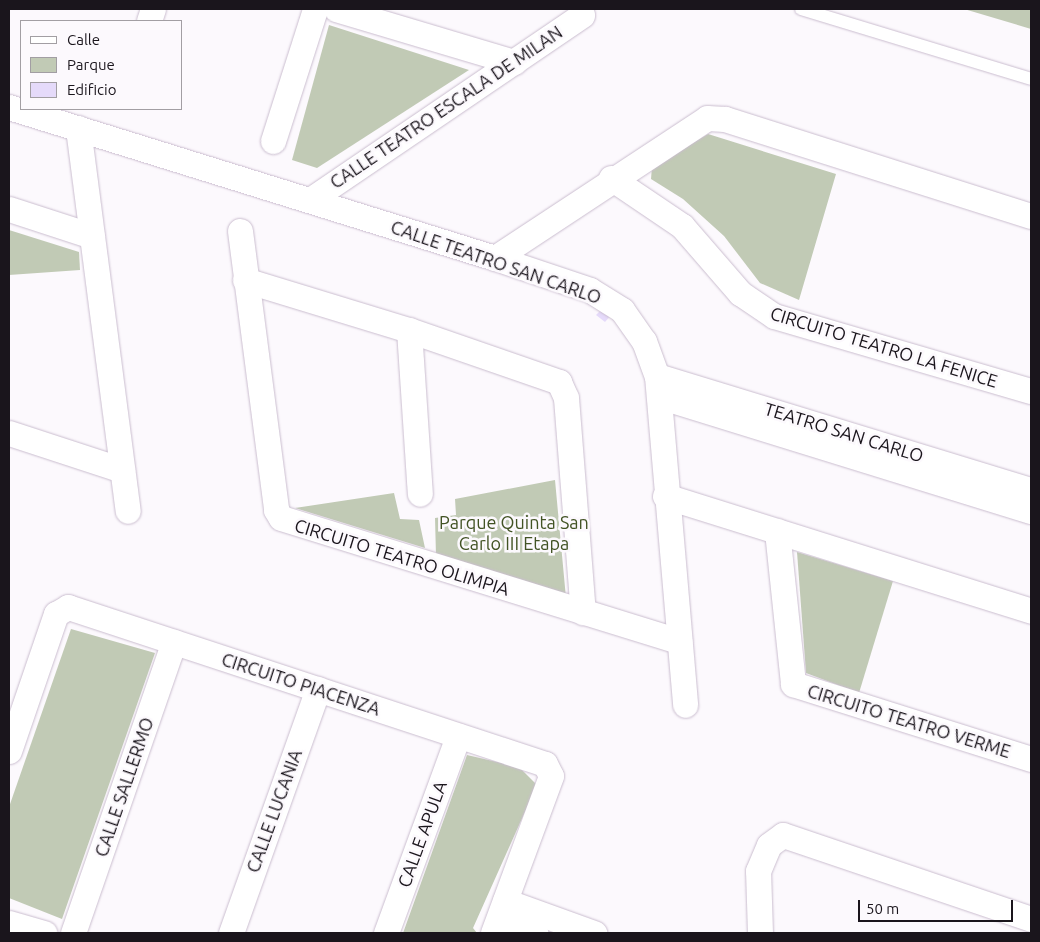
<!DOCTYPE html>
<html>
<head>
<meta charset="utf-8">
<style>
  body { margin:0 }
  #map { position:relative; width:1040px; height:942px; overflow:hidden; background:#fcf9fd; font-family:Ubuntu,sans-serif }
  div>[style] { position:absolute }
  .green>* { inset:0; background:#c1cab5 }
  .building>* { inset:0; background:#e5dafa }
  .roads { filter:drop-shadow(0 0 1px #cabdcf) drop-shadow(0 0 1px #cabdcf) }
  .lane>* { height:12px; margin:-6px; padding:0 6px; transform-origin:6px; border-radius:6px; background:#fff }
  .street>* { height:25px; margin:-12.5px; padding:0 12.5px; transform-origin:12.5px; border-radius:12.5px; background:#fff }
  span { translate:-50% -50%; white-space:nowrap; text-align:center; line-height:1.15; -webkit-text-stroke:5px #fcf9fd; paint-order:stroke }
  .street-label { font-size:18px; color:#1a151c }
  .park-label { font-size:18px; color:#425324 }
  .frame { position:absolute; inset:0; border:10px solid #1a151c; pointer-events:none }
  .legend { position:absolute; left:20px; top:20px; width:162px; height:90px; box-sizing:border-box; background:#fcf9fd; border:1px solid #a29ea3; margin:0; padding:6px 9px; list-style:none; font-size:15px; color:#1a151c }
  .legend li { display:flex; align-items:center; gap:10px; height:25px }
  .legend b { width:25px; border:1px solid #a29ea3 }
  .scale { position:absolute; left:858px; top:900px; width:155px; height:22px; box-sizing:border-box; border:2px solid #1a151c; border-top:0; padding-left:6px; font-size:15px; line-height:18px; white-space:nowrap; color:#1a151c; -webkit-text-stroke:4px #fcf9fd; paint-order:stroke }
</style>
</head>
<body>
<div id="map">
  <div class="green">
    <i style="clip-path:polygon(964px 9px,1031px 9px,1031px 29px)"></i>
    <i style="clip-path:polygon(329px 25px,469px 70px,317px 168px,292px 160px)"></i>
    <i style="clip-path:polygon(708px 134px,836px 174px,799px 300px,760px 283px,724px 236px,683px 199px,651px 179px,652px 167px)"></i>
    <i style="clip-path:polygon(9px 230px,79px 252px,80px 270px,9px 275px)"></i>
    <i style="clip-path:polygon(555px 480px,566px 598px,436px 556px,435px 518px,456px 515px,455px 499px)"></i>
    <i style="clip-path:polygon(394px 493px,400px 519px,419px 520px,425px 548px,295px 508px)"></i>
    <i style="clip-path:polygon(797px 552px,893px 581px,859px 693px,806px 673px)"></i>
    <i style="clip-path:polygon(71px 629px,155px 653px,62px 919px,9px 898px,9px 807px)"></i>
    <i style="clip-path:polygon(467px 755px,519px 767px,537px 785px,473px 928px,477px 933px,403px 933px)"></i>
  </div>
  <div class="building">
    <i style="clip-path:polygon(600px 311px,613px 313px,605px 322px,596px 315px)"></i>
  </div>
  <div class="roads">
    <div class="lane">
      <i style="left:801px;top:9px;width:240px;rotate:16.9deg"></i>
    </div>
    <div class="street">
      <i style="left:336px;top:9px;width:186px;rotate:16.6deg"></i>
      <i style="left:149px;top:21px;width:13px;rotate:-72deg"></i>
      <i style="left:9px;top:107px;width:509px;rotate:17.26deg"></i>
      <i style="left:495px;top:258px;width:100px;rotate:18.6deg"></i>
      <i style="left:590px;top:290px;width:38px;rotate:32deg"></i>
      <i style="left:622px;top:310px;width:38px;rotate:55deg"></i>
      <i style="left:644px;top:341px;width:37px;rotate:70deg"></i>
      <i style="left:657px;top:376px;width:330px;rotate:85.1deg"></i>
      <i style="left:78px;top:128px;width:386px;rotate:82.6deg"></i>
      <i style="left:273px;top:141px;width:139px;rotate:-72.3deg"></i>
      <i style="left:611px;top:178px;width:86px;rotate:34.1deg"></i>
      <i style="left:682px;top:226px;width:89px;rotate:49.1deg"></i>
      <i style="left:740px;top:293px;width:41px;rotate:34.1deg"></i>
      <i style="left:774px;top:316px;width:268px;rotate:16.3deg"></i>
      <i style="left:310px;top:200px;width:329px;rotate:-34.2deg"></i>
      <i style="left:9px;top:209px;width:87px;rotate:18deg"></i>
      <i style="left:240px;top:231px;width:281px;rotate:82.6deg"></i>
      <i style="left:276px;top:510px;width:9px;rotate:58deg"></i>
      <i style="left:281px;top:518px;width:417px;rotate:17.2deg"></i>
      <i style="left:495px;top:258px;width:254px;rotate:-33.4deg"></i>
      <i style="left:707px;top:118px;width:18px;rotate:3deg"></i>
      <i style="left:725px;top:119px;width:321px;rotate:17.6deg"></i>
      <i style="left:245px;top:280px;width:171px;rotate:17deg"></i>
      <i style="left:409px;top:330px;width:159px;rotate:19.1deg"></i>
      <i style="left:559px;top:382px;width:17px;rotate:66deg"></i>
      <i style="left:566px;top:398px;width:215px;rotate:85.5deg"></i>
      <i style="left:409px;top:330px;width:164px;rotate:86.2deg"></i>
      <i style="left:657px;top:376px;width:391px;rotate:17deg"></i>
      <i style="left:659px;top:396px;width:389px;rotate:17.2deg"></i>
      <i style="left:9px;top:433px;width:119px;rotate:18.1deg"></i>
      <i style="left:665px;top:496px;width:384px;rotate:17.4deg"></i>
      <i style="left:777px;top:531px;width:154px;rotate:84deg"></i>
      <i style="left:793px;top:684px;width:250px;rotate:17.5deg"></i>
      <i style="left:9px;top:751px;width:145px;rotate:-71.1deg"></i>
      <i style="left:56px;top:614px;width:14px;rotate:-30deg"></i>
      <i style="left:68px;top:607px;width:502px;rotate:18.22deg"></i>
      <i style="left:545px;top:764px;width:13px;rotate:63deg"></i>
      <i style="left:551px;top:776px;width:167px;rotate:110.3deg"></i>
      <i style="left:505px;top:901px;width:95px;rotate:19.8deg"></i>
      <i style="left:499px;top:919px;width:39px;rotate:21deg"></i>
      <i style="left:9px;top:923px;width:37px;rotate:16deg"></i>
      <i style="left:73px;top:933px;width:308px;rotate:-70.9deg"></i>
      <i style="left:231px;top:933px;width:259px;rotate:-70.4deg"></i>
      <i style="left:386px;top:933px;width:210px;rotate:-69.9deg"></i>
      <i style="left:760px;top:933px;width:62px;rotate:-91.8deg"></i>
      <i style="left:758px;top:871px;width:28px;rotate:-67deg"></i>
      <i style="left:769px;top:845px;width:17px;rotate:-36deg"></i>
      <i style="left:783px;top:835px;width:262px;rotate:18.7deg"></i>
    </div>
  </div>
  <div class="street-label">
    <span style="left:446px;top:107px;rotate:-34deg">CALLE TEATRO ESCALA DE MILAN</span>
    <span style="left:496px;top:262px;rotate:19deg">CALLE TEATRO SAN CARLO</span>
    <span style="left:884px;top:347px;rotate:17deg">CIRCUITO TEATRO LA FENICE</span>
    <span style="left:844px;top:432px;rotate:17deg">TEATRO SAN CARLO</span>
    <span style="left:402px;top:557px;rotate:17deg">CIRCUITO TEATRO OLIMPIA</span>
    <span style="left:301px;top:684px;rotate:18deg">CIRCUITO PIACENZA</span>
    <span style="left:909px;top:721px;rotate:17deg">CIRCUITO TEATRO VERME</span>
    <span style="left:124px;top:787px;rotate:-71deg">CALLE SALLERMO</span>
    <span style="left:274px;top:811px;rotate:-70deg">CALLE LUCANIA</span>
    <span style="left:422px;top:834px;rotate:-70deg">CALLE APULA</span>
  </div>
  <div class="park-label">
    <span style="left:514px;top:533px">Parque Quinta San<br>Carlo III Etapa</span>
  </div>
  <div class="frame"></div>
  <ul class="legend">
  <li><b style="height:6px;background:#fff"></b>Calle</li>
  <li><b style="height:14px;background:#c1cab5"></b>Parque</li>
  <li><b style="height:14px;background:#e5dafa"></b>Edificio</li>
  </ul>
  <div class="scale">50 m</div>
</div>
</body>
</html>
